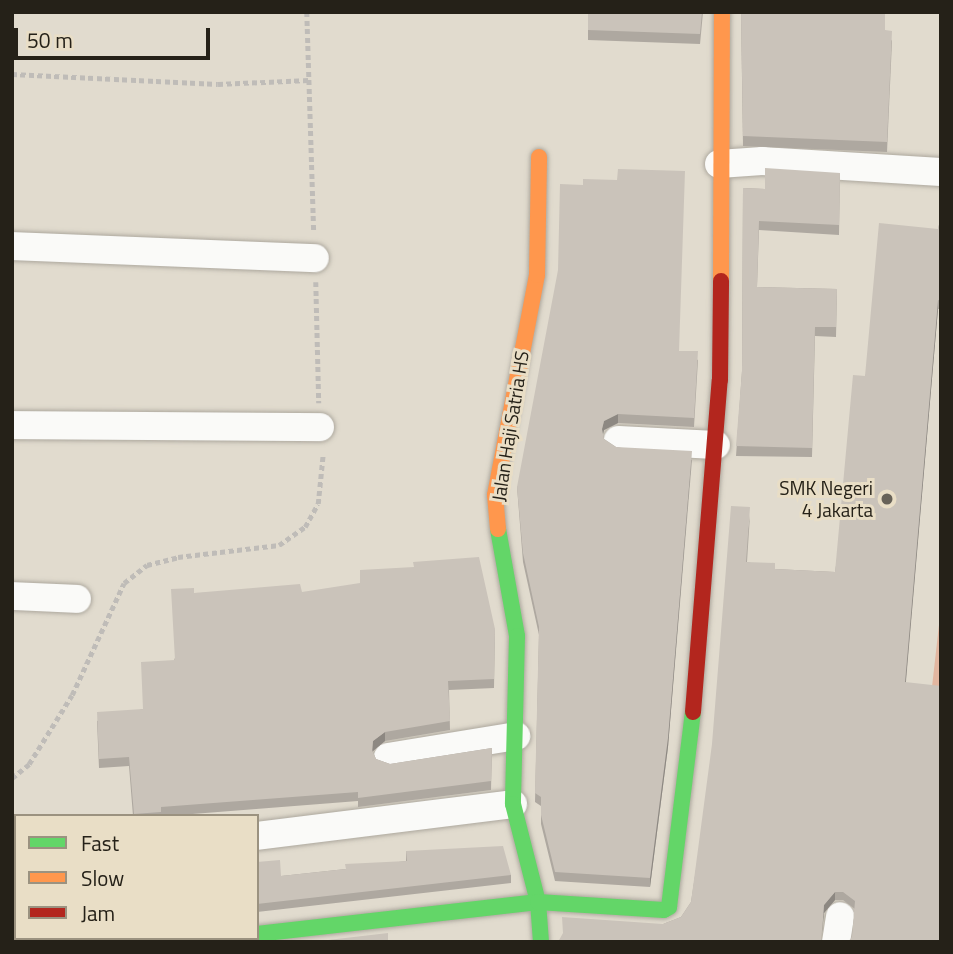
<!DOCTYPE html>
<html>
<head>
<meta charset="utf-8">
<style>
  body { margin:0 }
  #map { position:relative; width:953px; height:954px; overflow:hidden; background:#e1dbce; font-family:"Titillium Web",sans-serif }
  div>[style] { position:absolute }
  .green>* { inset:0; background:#e2b6a0 }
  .path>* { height:4.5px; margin-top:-2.25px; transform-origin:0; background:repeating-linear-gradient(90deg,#bfbcb8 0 5px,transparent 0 8.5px) }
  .roads { filter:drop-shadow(0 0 2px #ada89e) drop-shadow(0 0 2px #ada89e) }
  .street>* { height:28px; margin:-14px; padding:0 14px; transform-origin:14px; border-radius:14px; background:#fafaf8 }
  .fast>* { height:16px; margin:-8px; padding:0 8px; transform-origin:8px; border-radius:8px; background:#63d668 }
  .slow>* { height:16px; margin:-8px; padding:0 8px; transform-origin:8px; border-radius:8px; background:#ff974d }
  .jam>* { height:16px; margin:-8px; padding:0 8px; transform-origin:8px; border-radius:8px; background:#b3261e }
  .wall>* { inset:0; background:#aea8a0 }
  .shaded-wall>* { inset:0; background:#8d8882 }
  .building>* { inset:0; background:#cac3ba }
  .dots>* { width:19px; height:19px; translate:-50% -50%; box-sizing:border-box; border:4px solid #e9dec6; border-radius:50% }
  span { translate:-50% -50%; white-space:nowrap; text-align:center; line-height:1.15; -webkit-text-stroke:6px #e9dec6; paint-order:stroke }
  .street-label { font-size:19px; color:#252118 }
  .poi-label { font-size:19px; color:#252118 }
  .right { translate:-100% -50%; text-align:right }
  .frame { position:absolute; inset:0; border:14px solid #252118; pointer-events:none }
  .legend { position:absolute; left:14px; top:814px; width:245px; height:126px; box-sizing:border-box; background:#e9dec6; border:2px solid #9b9280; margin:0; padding:9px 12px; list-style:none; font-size:21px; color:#252118 }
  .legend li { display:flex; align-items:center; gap:14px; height:35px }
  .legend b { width:35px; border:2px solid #9b9280 }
  .scale { position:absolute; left:14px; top:28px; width:196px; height:32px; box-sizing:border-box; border:4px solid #252118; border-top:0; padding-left:9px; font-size:21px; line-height:24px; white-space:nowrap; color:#252118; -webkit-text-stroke:5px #e9dec6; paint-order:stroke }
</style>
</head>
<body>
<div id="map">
  <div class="green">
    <i style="clip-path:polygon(941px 607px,941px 688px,932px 687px)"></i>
  </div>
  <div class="path">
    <i style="left:307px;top:12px;width:220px;rotate:88.2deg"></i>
    <i style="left:12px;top:74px;width:206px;rotate:2.8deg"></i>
    <i style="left:218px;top:84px;width:91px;rotate:-2.5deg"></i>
    <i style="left:316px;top:282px;width:121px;rotate:88.6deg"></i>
    <i style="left:12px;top:778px;width:22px;rotate:-39deg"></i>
    <i style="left:29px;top:764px;width:81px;rotate:-58.1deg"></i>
    <i style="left:72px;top:695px;width:123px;rotate:-65.1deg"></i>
    <i style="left:124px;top:583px;width:29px;rotate:-38deg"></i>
    <i style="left:147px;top:565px;width:32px;rotate:-14deg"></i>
    <i style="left:178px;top:557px;width:102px;rotate:-6.8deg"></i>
    <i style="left:279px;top:545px;width:32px;rotate:-35deg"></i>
    <i style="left:305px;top:527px;width:26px;rotate:-61deg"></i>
    <i style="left:318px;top:504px;width:50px;rotate:-84.3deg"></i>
  </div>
  <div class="roads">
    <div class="street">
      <i style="left:719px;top:164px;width:43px;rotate:-4deg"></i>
      <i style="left:762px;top:161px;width:179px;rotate:3.5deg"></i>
      <i style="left:12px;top:246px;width:303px;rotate:2.3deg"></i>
      <i style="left:12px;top:425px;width:308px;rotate:0.4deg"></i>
      <i style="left:618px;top:440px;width:98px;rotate:2.9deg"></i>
      <i style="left:12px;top:596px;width:65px;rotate:2.6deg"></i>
      <i style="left:388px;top:757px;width:130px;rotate:-9.3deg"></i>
      <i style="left:257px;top:836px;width:258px;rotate:-7.1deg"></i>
      <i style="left:185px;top:942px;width:33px;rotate:-7deg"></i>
      <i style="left:836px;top:942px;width:26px;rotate:-81deg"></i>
    </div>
    <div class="fast">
      <i style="left:498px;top:529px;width:109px;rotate:79.9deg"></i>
      <i style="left:517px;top:636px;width:168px;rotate:91.4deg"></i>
      <i style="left:513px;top:804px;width:101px;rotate:75.7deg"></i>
      <i style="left:538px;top:902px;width:40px;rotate:85.7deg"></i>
      <i style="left:257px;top:934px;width:283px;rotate:-6.5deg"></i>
      <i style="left:538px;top:902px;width:126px;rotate:3.6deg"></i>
      <i style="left:664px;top:910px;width:6px;rotate:-31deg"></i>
      <i style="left:669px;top:907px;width:196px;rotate:-83deg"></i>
    </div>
    <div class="slow">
      <i style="left:721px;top:281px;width:269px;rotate:-89.8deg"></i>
      <i style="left:498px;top:529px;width:34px;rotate:-95deg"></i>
      <i style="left:495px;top:495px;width:224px;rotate:-79.2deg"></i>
      <i style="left:537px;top:275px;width:118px;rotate:-89deg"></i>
    </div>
    <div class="jam">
      <i style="left:693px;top:712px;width:333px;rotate:-85.4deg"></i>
      <i style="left:720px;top:380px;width:99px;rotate:-89.4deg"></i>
    </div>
  </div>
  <div class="wall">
    <i style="clip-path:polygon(588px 12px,703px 12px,700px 44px,588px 40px)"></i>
    <i style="clip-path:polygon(741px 12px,885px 30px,892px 41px,887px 152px,743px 146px)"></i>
    <i style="clip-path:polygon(840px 173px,839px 235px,759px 230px,757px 287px,837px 289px,836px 337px,815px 336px,812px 457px,736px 456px,742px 371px,743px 188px,765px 189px)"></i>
    <i style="clip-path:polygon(941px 216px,941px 309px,938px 309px,906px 682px,852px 937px,855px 909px,843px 900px,835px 900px,824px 913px,663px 924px,681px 917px,691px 902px,750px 515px,747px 562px,775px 569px,835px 572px,865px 376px,938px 229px)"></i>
    <i style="clip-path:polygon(679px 351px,698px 360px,694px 427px,618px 423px,604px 430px,603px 435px,604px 439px,616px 447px,692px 460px,668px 747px,650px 887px,555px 881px,541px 824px,541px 806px,535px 802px,539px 635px,523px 562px,517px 487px)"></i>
    <i style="clip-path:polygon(302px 592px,495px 629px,494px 688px,449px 690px,450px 730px,385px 741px,373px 751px,373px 752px,376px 759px,390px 764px,492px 748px,491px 790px,358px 807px,358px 801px,167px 816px,133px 816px,129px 766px,99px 768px,97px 721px,143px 709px,174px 661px,194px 593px)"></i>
    <i style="clip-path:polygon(406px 851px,511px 875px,511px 883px,257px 912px,257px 862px,281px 876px,346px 869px,406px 861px)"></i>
  </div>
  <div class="shaded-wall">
    <i style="clip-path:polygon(938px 300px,938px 309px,905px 690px,905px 682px)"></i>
    <i style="clip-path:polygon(618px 414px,618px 423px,604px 430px,602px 438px,602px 429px,604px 421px)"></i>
    <i style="clip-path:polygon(692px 451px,668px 747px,650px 887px,650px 878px)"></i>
    <i style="clip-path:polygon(385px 732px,385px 741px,373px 751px,372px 759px,373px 741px)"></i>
    <i style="clip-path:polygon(835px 892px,835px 900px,824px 913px,821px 942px,824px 905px)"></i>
  </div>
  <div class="building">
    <i style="clip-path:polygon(588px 12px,702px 12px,700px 34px,588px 30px)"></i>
    <i style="clip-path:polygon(741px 12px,885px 12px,885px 30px,892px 31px,887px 142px,743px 136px)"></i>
    <i style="clip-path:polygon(765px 168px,840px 173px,839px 225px,759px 221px,757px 287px,837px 289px,836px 327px,815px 327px,812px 448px,736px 446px,742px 371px,743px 188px,765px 189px)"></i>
    <i style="clip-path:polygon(618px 169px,685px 171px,679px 351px,698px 351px,694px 418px,618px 414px,604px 421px,602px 429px,604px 439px,616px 447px,692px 451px,668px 738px,650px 878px,555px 872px,541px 815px,541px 797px,535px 793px,539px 627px,523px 553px,517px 487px,558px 270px,560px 184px,583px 185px,583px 179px,617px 180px)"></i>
    <i style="clip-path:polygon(941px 216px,941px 301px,938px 300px,905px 682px,941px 686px,941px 942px,848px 942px,852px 937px,855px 901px,843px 892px,835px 892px,824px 905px,821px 941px,822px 942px,558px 942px,563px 933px,562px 917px,663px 924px,681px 917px,691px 902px,712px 744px,731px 506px,750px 507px,746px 562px,775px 563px,775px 569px,835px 572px,853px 375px,865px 376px,879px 223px,938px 229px)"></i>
    <i style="clip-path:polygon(479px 557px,495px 629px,494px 679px,448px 681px,450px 721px,385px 732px,373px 741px,372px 750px,376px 759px,390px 764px,492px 748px,491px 781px,358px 798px,358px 792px,161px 807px,161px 812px,134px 814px,129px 757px,99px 759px,97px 712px,143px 709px,141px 662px,175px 660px,171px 589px,194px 588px,194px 593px,300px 584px,302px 592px,360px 583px,360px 570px,414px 567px,413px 562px)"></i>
    <i style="clip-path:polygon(503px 846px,511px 875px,257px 904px,257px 862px,280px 860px,281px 876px,346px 869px,345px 864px,407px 861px,406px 851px)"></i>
    <i style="clip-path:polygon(388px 933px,388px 942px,311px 942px)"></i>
    <i style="clip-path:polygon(122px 938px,171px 938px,171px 942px,122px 942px)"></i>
    <i style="clip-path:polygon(230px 938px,239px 938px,246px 942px,228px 942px)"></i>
  </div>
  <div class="dots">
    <i style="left:887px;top:499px;background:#676258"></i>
  </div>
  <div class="street-label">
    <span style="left:510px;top:426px;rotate:-81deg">Jalan Haji Satria HS</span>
  </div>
  <div class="poi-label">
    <span class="right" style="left:873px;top:499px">SMK Negeri<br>4 Jakarta</span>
  </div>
  <div class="frame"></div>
  <ul class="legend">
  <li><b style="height:9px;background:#63d668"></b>Fast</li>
  <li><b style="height:9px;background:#ff974d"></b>Slow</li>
  <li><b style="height:9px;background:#b3261e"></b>Jam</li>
  </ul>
  <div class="scale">50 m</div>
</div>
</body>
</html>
